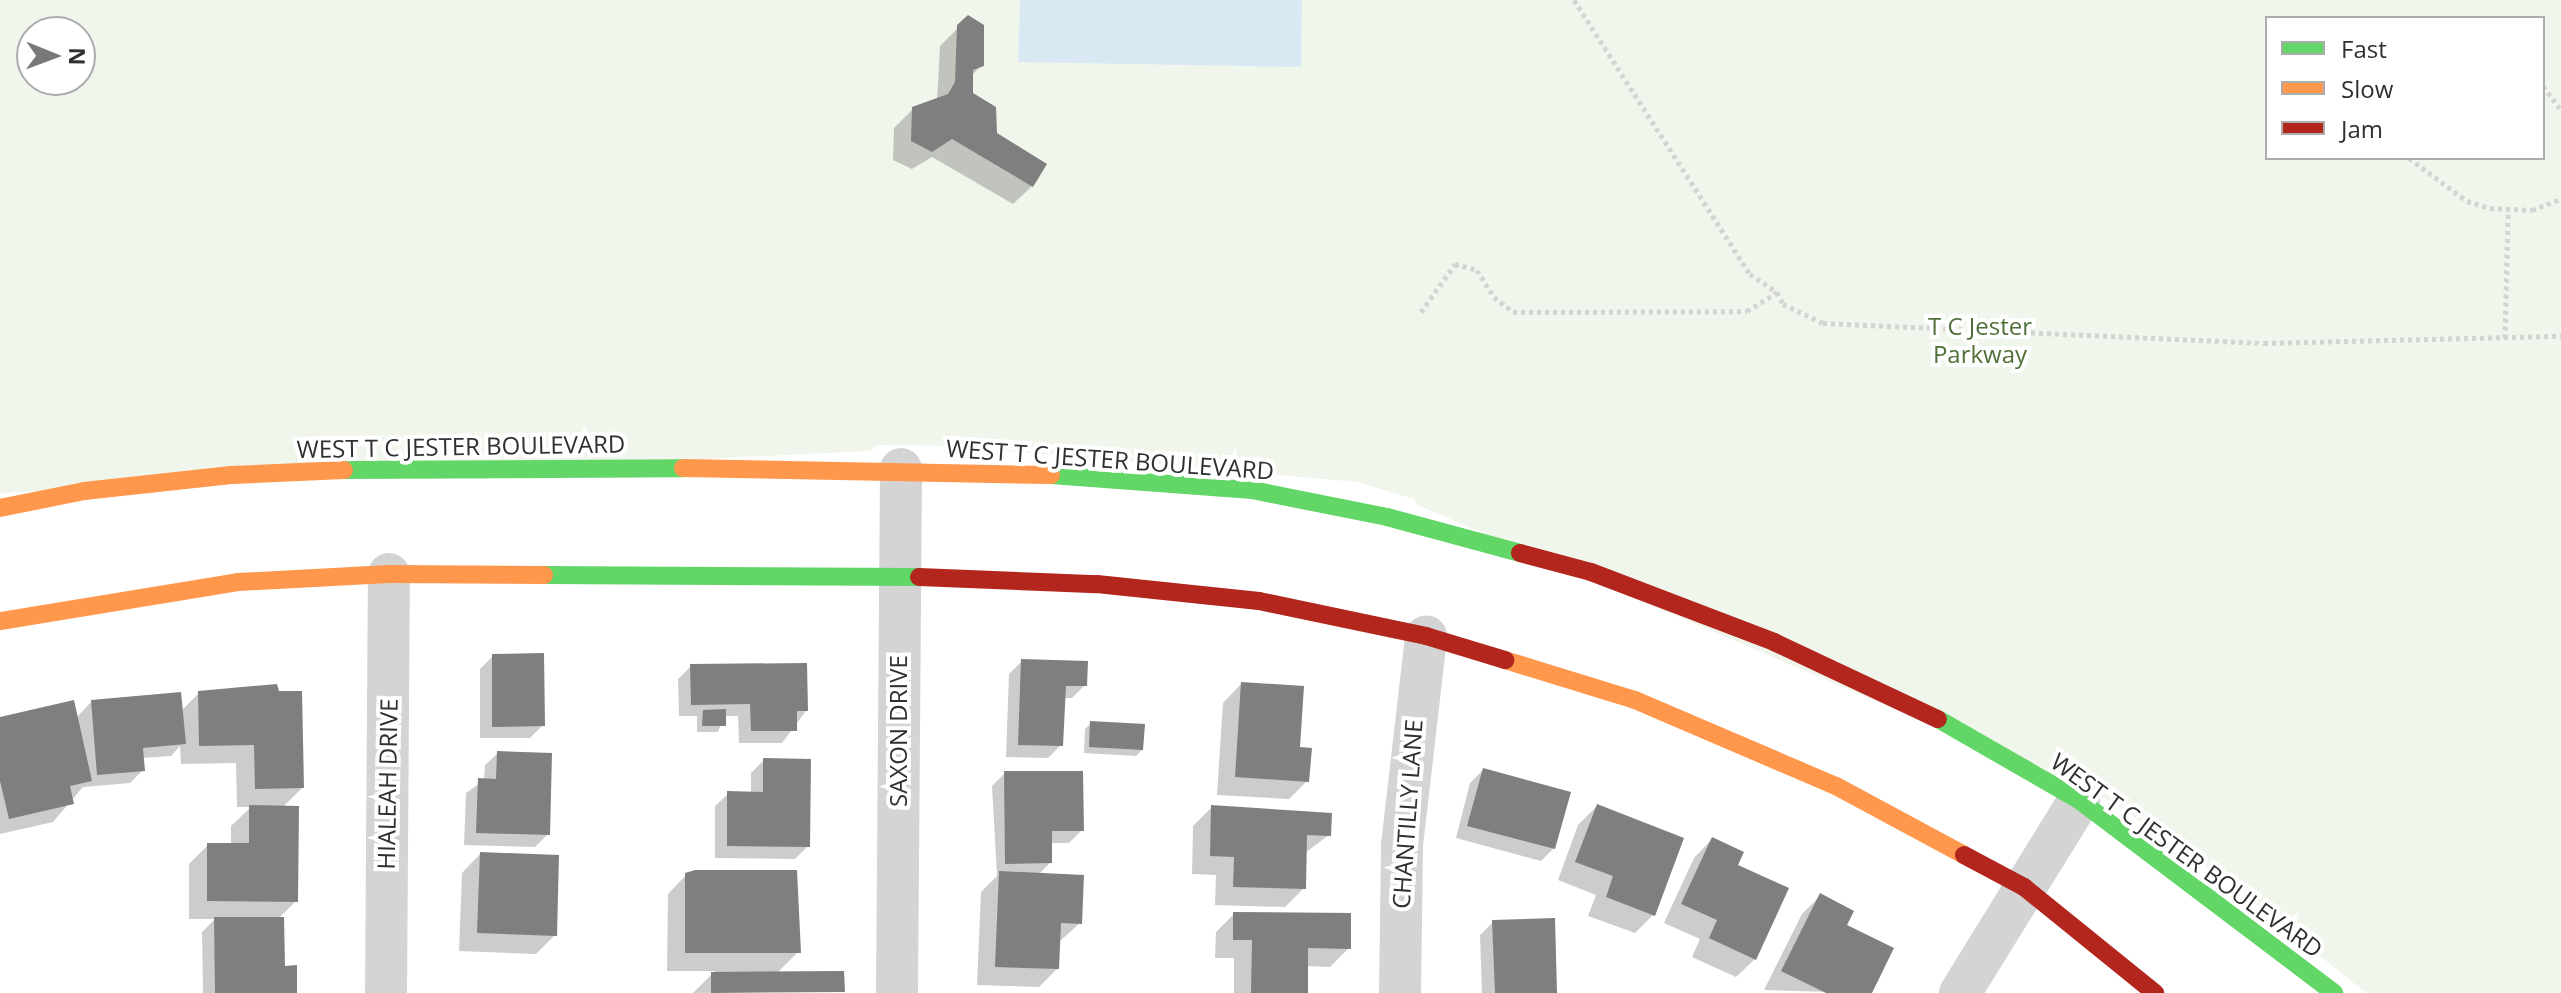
<!DOCTYPE html>
<html>
<head>
<meta charset="utf-8">
<style>
  body { margin:0 }
  #map { position:relative; width:2561px; height:993px; overflow:hidden; background:#fff; font-family:"Open Sans",sans-serif }
  div>[style] { position:absolute }
  .green>* { inset:0; background:#f1f6ec }
  .water>* { inset:0; background:#d8e9f4 }
  .shadow>* { inset:0; background:#0003 }
  .building>* { inset:0; background:#7f7f7f }
  .path>* { height:5px; margin-top:-2.5px; transform-origin:0; background:repeating-linear-gradient(90deg,#d4d4d4 0 4px,transparent 0 8px) }
  .street>* { height:42px; margin:-21px; padding:0 21px; transform-origin:21px; border-radius:21px; background:#d4d4d4 }
  .fast>* { height:18px; margin:-9px; padding:0 9px; transform-origin:9px; border-radius:9px; background:#63d668 }
  .slow>* { height:18px; margin:-9px; padding:0 9px; transform-origin:9px; border-radius:9px; background:#ff974d }
  .jam>* { height:18px; margin:-9px; padding:0 9px; transform-origin:9px; border-radius:9px; background:#b3261e }
  span { translate:-50% -50%; white-space:nowrap; text-align:center; line-height:1.15; -webkit-text-stroke:8px #fff; paint-order:stroke }
  .park-label { font-size:24px; color:#517039 }
  .street-label { font-size:24px; color:#303030 }
  .legend { position:absolute; left:2265px; top:16px; width:280px; height:144px; box-sizing:border-box; background:#fff; border:2px solid #acacac; margin:0; padding:10px 14px; list-style:none; font-size:24px; color:#303030 }
  .legend li { display:flex; align-items:center; gap:16px; height:40px }
  .legend b { width:40px; border:2px solid #acacac }
  .north { position:absolute; left:16px; top:16px; width:80px; height:80px; box-sizing:border-box; background:#fff; border:2px solid #acacac; border-radius:50%; rotate:91deg; font-size:22px; font-weight:700; line-height:32px; text-align:center; color:#303030 }
  .north::after { content:''; display:block; margin:auto; width:28px; height:36px; background:#787878; clip-path:polygon(50% 0,100% 100%,50% 72%,0 100%) }
</style>
</head>
<body>
<div id="map">
  <div class="green">
    <i style="clip-path:polygon(evenodd,0 0,2561px 0,2561px 993px,2366px 993px,2232px 885px,2112px 802px,1417px 505px,1414px 499px,1357px 482px,951px 446px,877px 445px,870px 451px,0 493px,0 0,2267px 18px,2543px 18px,2543px 158px,2267px 158px,2267px 18px,0 0,32px 32px,80px 32px,80px 80px,32px 80px,32px 32px)"></i>
  </div>
  <div class="water">
    <i style="clip-path:polygon(1020px 0,1302px 0,1301px 67px,1018px 62px)"></i>
  </div>
  <div class="shadow">
    <i style="clip-path:polygon(968px 18px,982px 65px,971px 76px,971px 94px,1032px 186px,1013px 204px,932px 157px,912px 169px,893px 160px,894px 128px,913px 109px,937px 100px,940px 46px)"></i>
    <i style="clip-path:polygon(493px 656px,543px 725px,530px 738px,480px 738px,480px 669px)"></i>
    <i style="clip-path:polygon(1022px 661px,1085px 685px,1072px 698px,1063px 698px,1061px 745px,1048px 758px,1006px 757px,1009px 674px)"></i>
    <i style="clip-path:polygon(691px 666px,806px 711px,782px 743px,739px 743px,738px 716px,724px 716px,718px 732px,697px 732px,697px 716px,679px 716px,678px 679px)"></i>
    <i style="clip-path:polygon(1241px 684px,1298px 749px,1307px 781px,1289px 799px,1217px 795px,1223px 703px)"></i>
    <i style="clip-path:polygon(199px 693px,302px 788px,282px 808px,296px 901px,278px 919px,283px 968px,295px 993px,203px 993px,202px 932px,215px 919px,189px 919px,189px 864px,208px 845px,231px 845px,231px 826px,251px 807px,237px 807px,236px 763px,181px 764px,180px 746px,171px 756px,142px 758px,143px 770px,130px 783px,83px 787px,53px 822px,0 834px,0 719px,76px 718px,91px 702px,181px 711px)"></i>
    <i style="clip-path:polygon(1091px 723px,1142px 750px,1136px 756px,1084px 753px,1085px 729px)"></i>
    <i style="clip-path:polygon(498px 753px,548px 834px,535px 847px,464px 845px,466px 793px,484px 780px,485px 765px)"></i>
    <i style="clip-path:polygon(764px 760px,808px 846px,795px 859px,715px 858px,715px 806px,728px 794px,751px 794px,751px 773px)"></i>
    <i style="clip-path:polygon(1483px 770px,1554px 848px,1541px 861px,1456px 838px,1470px 783px)"></i>
    <i style="clip-path:polygon(1005px 773px,1082px 830px,1069px 843px,1050px 843px,1050px 863px,1038px 875px,1080px 923px,1059px 942px,1057px 969px,1039px 987px,977px 985px,981px 892px,997px 876px,992px 786px)"></i>
    <i style="clip-path:polygon(1597px 806px,1653px 915px,1635px 933px,1588px 916px,1596px 895px,1558px 880px,1578px 825px)"></i>
    <i style="clip-path:polygon(1212px 807px,1329px 835px,1305px 853px,1304px 888px,1285px 907px,1215px 905px,1216px 875px,1192px 874px,1193px 826px)"></i>
    <i style="clip-path:polygon(1712px 839px,1735px 866px,1755px 959px,1736px 977px,1692px 957px,1700px 939px,1664px 923px,1694px 858px)"></i>
    <i style="clip-path:polygon(480px 854px,555px 935px,536px 954px,459px 951px,462px 873px)"></i>
    <i style="clip-path:polygon(686px 875px,798px 952px,777px 973px,843px 991px,693px 993px,715px 971px,667px 971px,668px 894px)"></i>
    <i style="clip-path:polygon(1820px 896px,1844px 925px,1870px 993px,1764px 990px,1802px 914px)"></i>
    <i style="clip-path:polygon(1234px 914px,1349px 948px,1330px 967px,1306px 966px,1306px 993px,1234px 993px,1234px 958px,1215px 958px,1216px 932px)"></i>
    <i style="clip-path:polygon(1493px 922px,1555px 993px,1482px 993px,1480px 935px)"></i>
  </div>
  <div class="building">
    <i style="clip-path:polygon(968px 15px,984px 25px,984px 66px,973px 70px,973px 93px,996px 107px,997px 133px,1047px 164px,1033px 187px,952px 139px,932px 152px,911px 141px,912px 107px,948px 94px,955px 82px,957px 25px)"></i>
    <i style="clip-path:polygon(544px 653px,545px 726px,492px 727px,492px 654px)"></i>
    <i style="clip-path:polygon(1021px 659px,1088px 661px,1087px 686px,1066px 686px,1063px 746px,1018px 745px)"></i>
    <i style="clip-path:polygon(807px 663px,808px 711px,797px 711px,797px 731px,751px 731px,750px 704px,691px 705px,690px 664px)"></i>
    <i style="clip-path:polygon(1241px 682px,1304px 686px,1300px 747px,1312px 748px,1309px 782px,1235px 777px)"></i>
    <i style="clip-path:polygon(277px 684px,279px 691px,302px 691px,304px 788px,255px 789px,254px 745px,199px 746px,198px 691px)"></i>
    <i style="clip-path:polygon(181px 692px,186px 744px,143px 748px,145px 771px,97px 775px,91px 700px)"></i>
    <i style="clip-path:polygon(74px 700px,92px 781px,70px 786px,74px 804px,9px 819px,0 781px,0 717px)"></i>
    <i style="clip-path:polygon(726px 709px,726px 726px,702px 726px,703px 710px)"></i>
    <i style="clip-path:polygon(1090px 721px,1145px 724px,1143px 750px,1089px 747px)"></i>
    <i style="clip-path:polygon(497px 751px,552px 753px,550px 835px,476px 833px,478px 778px,496px 779px)"></i>
    <i style="clip-path:polygon(763px 758px,811px 759px,810px 847px,727px 846px,727px 791px,763px 792px)"></i>
    <i style="clip-path:polygon(1483px 768px,1571px 792px,1555px 849px,1467px 826px)"></i>
    <i style="clip-path:polygon(1004px 771px,1083px 771px,1084px 831px,1052px 831px,1052px 863px,1005px 864px)"></i>
    <i style="clip-path:polygon(1597px 804px,1684px 838px,1655px 916px,1606px 897px,1613px 876px,1575px 862px)"></i>
    <i style="clip-path:polygon(249px 805px,299px 806px,298px 902px,207px 901px,207px 843px,249px 843px)"></i>
    <i style="clip-path:polygon(1211px 805px,1332px 813px,1331px 836px,1307px 835px,1306px 889px,1233px 887px,1234px 857px,1210px 856px)"></i>
    <i style="clip-path:polygon(1712px 837px,1744px 852px,1738px 865px,1789px 888px,1756px 960px,1709px 938px,1717px 920px,1681px 904px)"></i>
    <i style="clip-path:polygon(480px 852px,559px 855px,557px 936px,477px 933px)"></i>
    <i style="clip-path:polygon(695px 870px,797px 870px,801px 953px,685px 953px,685px 873px)"></i>
    <i style="clip-path:polygon(999px 871px,1084px 875px,1082px 924px,1061px 923px,1059px 969px,995px 967px)"></i>
    <i style="clip-path:polygon(1820px 893px,1854px 911px,1847px 925px,1894px 948px,1872px 993px,1826px 993px,1781px 971px)"></i>
    <i style="clip-path:polygon(1233px 912px,1351px 913px,1351px 949px,1308px 948px,1308px 993px,1251px 993px,1252px 940px,1233px 940px)"></i>
    <i style="clip-path:polygon(214px 917px,284px 917px,285px 966px,297px 965px,297px 993px,215px 993px)"></i>
    <i style="clip-path:polygon(1555px 918px,1557px 993px,1495px 993px,1492px 920px)"></i>
    <i style="clip-path:polygon(844px 971px,845px 992px,711px 993px,711px 972px)"></i>
  </div>
  <div class="path">
    <i style="left:1574px;top:0;width:326px;rotate:57.3deg"></i>
    <i style="left:1750px;top:274px;width:32px;rotate:34deg"></i>
    <i style="left:1777px;top:292px;width:13px;rotate:63deg"></i>
    <i style="left:1783px;top:304px;width:44px;rotate:25.4deg"></i>
    <i style="left:1823px;top:323px;width:441px;rotate:2.6deg"></i>
    <i style="left:2264px;top:343px;width:297px;rotate:-1.4deg"></i>
    <i style="left:2543px;top:86px;width:30px;rotate:53deg"></i>
    <i style="left:2409px;top:158px;width:72px;rotate:36.6deg"></i>
    <i style="left:2467px;top:201px;width:24px;rotate:17deg"></i>
    <i style="left:2490px;top:208px;width:42px;rotate:2.7deg"></i>
    <i style="left:2532px;top:210px;width:31px;rotate:-21deg"></i>
    <i style="left:1421px;top:312px;width:59px;rotate:-54.7deg"></i>
    <i style="left:1455px;top:264px;width:23px;rotate:15deg"></i>
    <i style="left:1477px;top:270px;width:32px;rotate:58deg"></i>
    <i style="left:1494px;top:297px;width:24px;rotate:38deg"></i>
    <i style="left:1513px;top:312px;width:234px;rotate:-0.2deg"></i>
    <i style="left:1747px;top:311px;width:36px;rotate:-32deg"></i>
    <i style="left:2505px;top:338px;width:126px;rotate:-88.6deg"></i>
  </div>
  <div class="street">
    <i style="left:386px;top:993px;width:419px;rotate:-89.6deg"></i>
    <i style="left:897px;top:993px;width:524px;rotate:-89.56deg"></i>
    <i style="left:1400px;top:993px;width:148px;rotate:-89.2deg"></i>
    <i style="left:1402px;top:845px;width:210px;rotate:-83.4deg"></i>
    <i style="left:1960px;top:993px;width:227px;rotate:-58.3deg"></i>
  </div>
  <div class="fast">
    <i style="left:344px;top:470px;width:339px;rotate:-0.3deg"></i>
    <i style="left:1051px;top:475px;width:202px;rotate:4.3deg"></i>
    <i style="left:1252px;top:490px;width:138px;rotate:11.3deg"></i>
    <i style="left:1387px;top:517px;width:138px;rotate:15.1deg"></i>
    <i style="left:544px;top:575px;width:375px;rotate:0.3deg"></i>
    <i style="left:1938px;top:719px;width:163px;rotate:29.9deg"></i>
    <i style="left:2079px;top:800px;width:320px;rotate:37.1deg"></i>
  </div>
  <div class="slow">
    <i style="left:683px;top:468px;width:368px;rotate:1.1deg"></i>
    <i style="left:0;top:508px;width:86px;rotate:-11.4deg"></i>
    <i style="left:84px;top:491px;width:148px;rotate:-6.2deg"></i>
    <i style="left:231px;top:475px;width:113px;rotate:-2.5deg"></i>
    <i style="left:0;top:621px;width:241px;rotate:-9.3deg"></i>
    <i style="left:238px;top:582px;width:151px;rotate:-3deg"></i>
    <i style="left:389px;top:574px;width:155px;rotate:0.4deg"></i>
    <i style="left:1505px;top:660px;width:136px;rotate:17.1deg"></i>
    <i style="left:1635px;top:700px;width:219px;rotate:23.2deg"></i>
    <i style="left:1836px;top:786px;width:145px;rotate:28.3deg"></i>
  </div>
  <div class="jam">
    <i style="left:1520px;top:553px;width:73px;rotate:15deg"></i>
    <i style="left:1591px;top:572px;width:196px;rotate:20.9deg"></i>
    <i style="left:1774px;top:642px;width:181px;rotate:25.2deg"></i>
    <i style="left:919px;top:577px;width:178px;rotate:2.3deg"></i>
    <i style="left:1097px;top:584px;width:163px;rotate:6deg"></i>
    <i style="left:1259px;top:601px;width:171px;rotate:11.8deg"></i>
    <i style="left:1426px;top:636px;width:83px;rotate:16.9deg"></i>
    <i style="left:1964px;top:855px;width:68px;rotate:28.1deg"></i>
    <i style="left:2024px;top:887px;width:169px;rotate:39deg"></i>
  </div>
  <div class="park-label">
    <span style="left:1980px;top:340px">T C Jester<br>Parkway</span>
  </div>
  <div class="street-label">
    <span style="left:461px;top:446px;rotate:-1deg">WEST T C JESTER BOULEVARD</span>
    <span style="left:1110px;top:459px;rotate:4deg">WEST T C JESTER BOULEVARD</span>
    <span style="left:898px;top:731px;rotate:-90deg">SAXON DRIVE</span>
    <span style="left:387px;top:784px;rotate:-89deg">HIALEAH DRIVE</span>
    <span style="left:1407px;top:814px;rotate:-86deg">CHANTILLY LANE</span>
    <span style="left:2187px;top:855px;rotate:36deg">WEST T C JESTER BOULEVARD</span>
  </div>
  <ul class="legend">
  <li><b style="height:10px;background:#63d668"></b>Fast</li>
  <li><b style="height:10px;background:#ff974d"></b>Slow</li>
  <li><b style="height:10px;background:#b3261e"></b>Jam</li>
  </ul>
  <div class="north">N</div>
</div>
</body>
</html>
